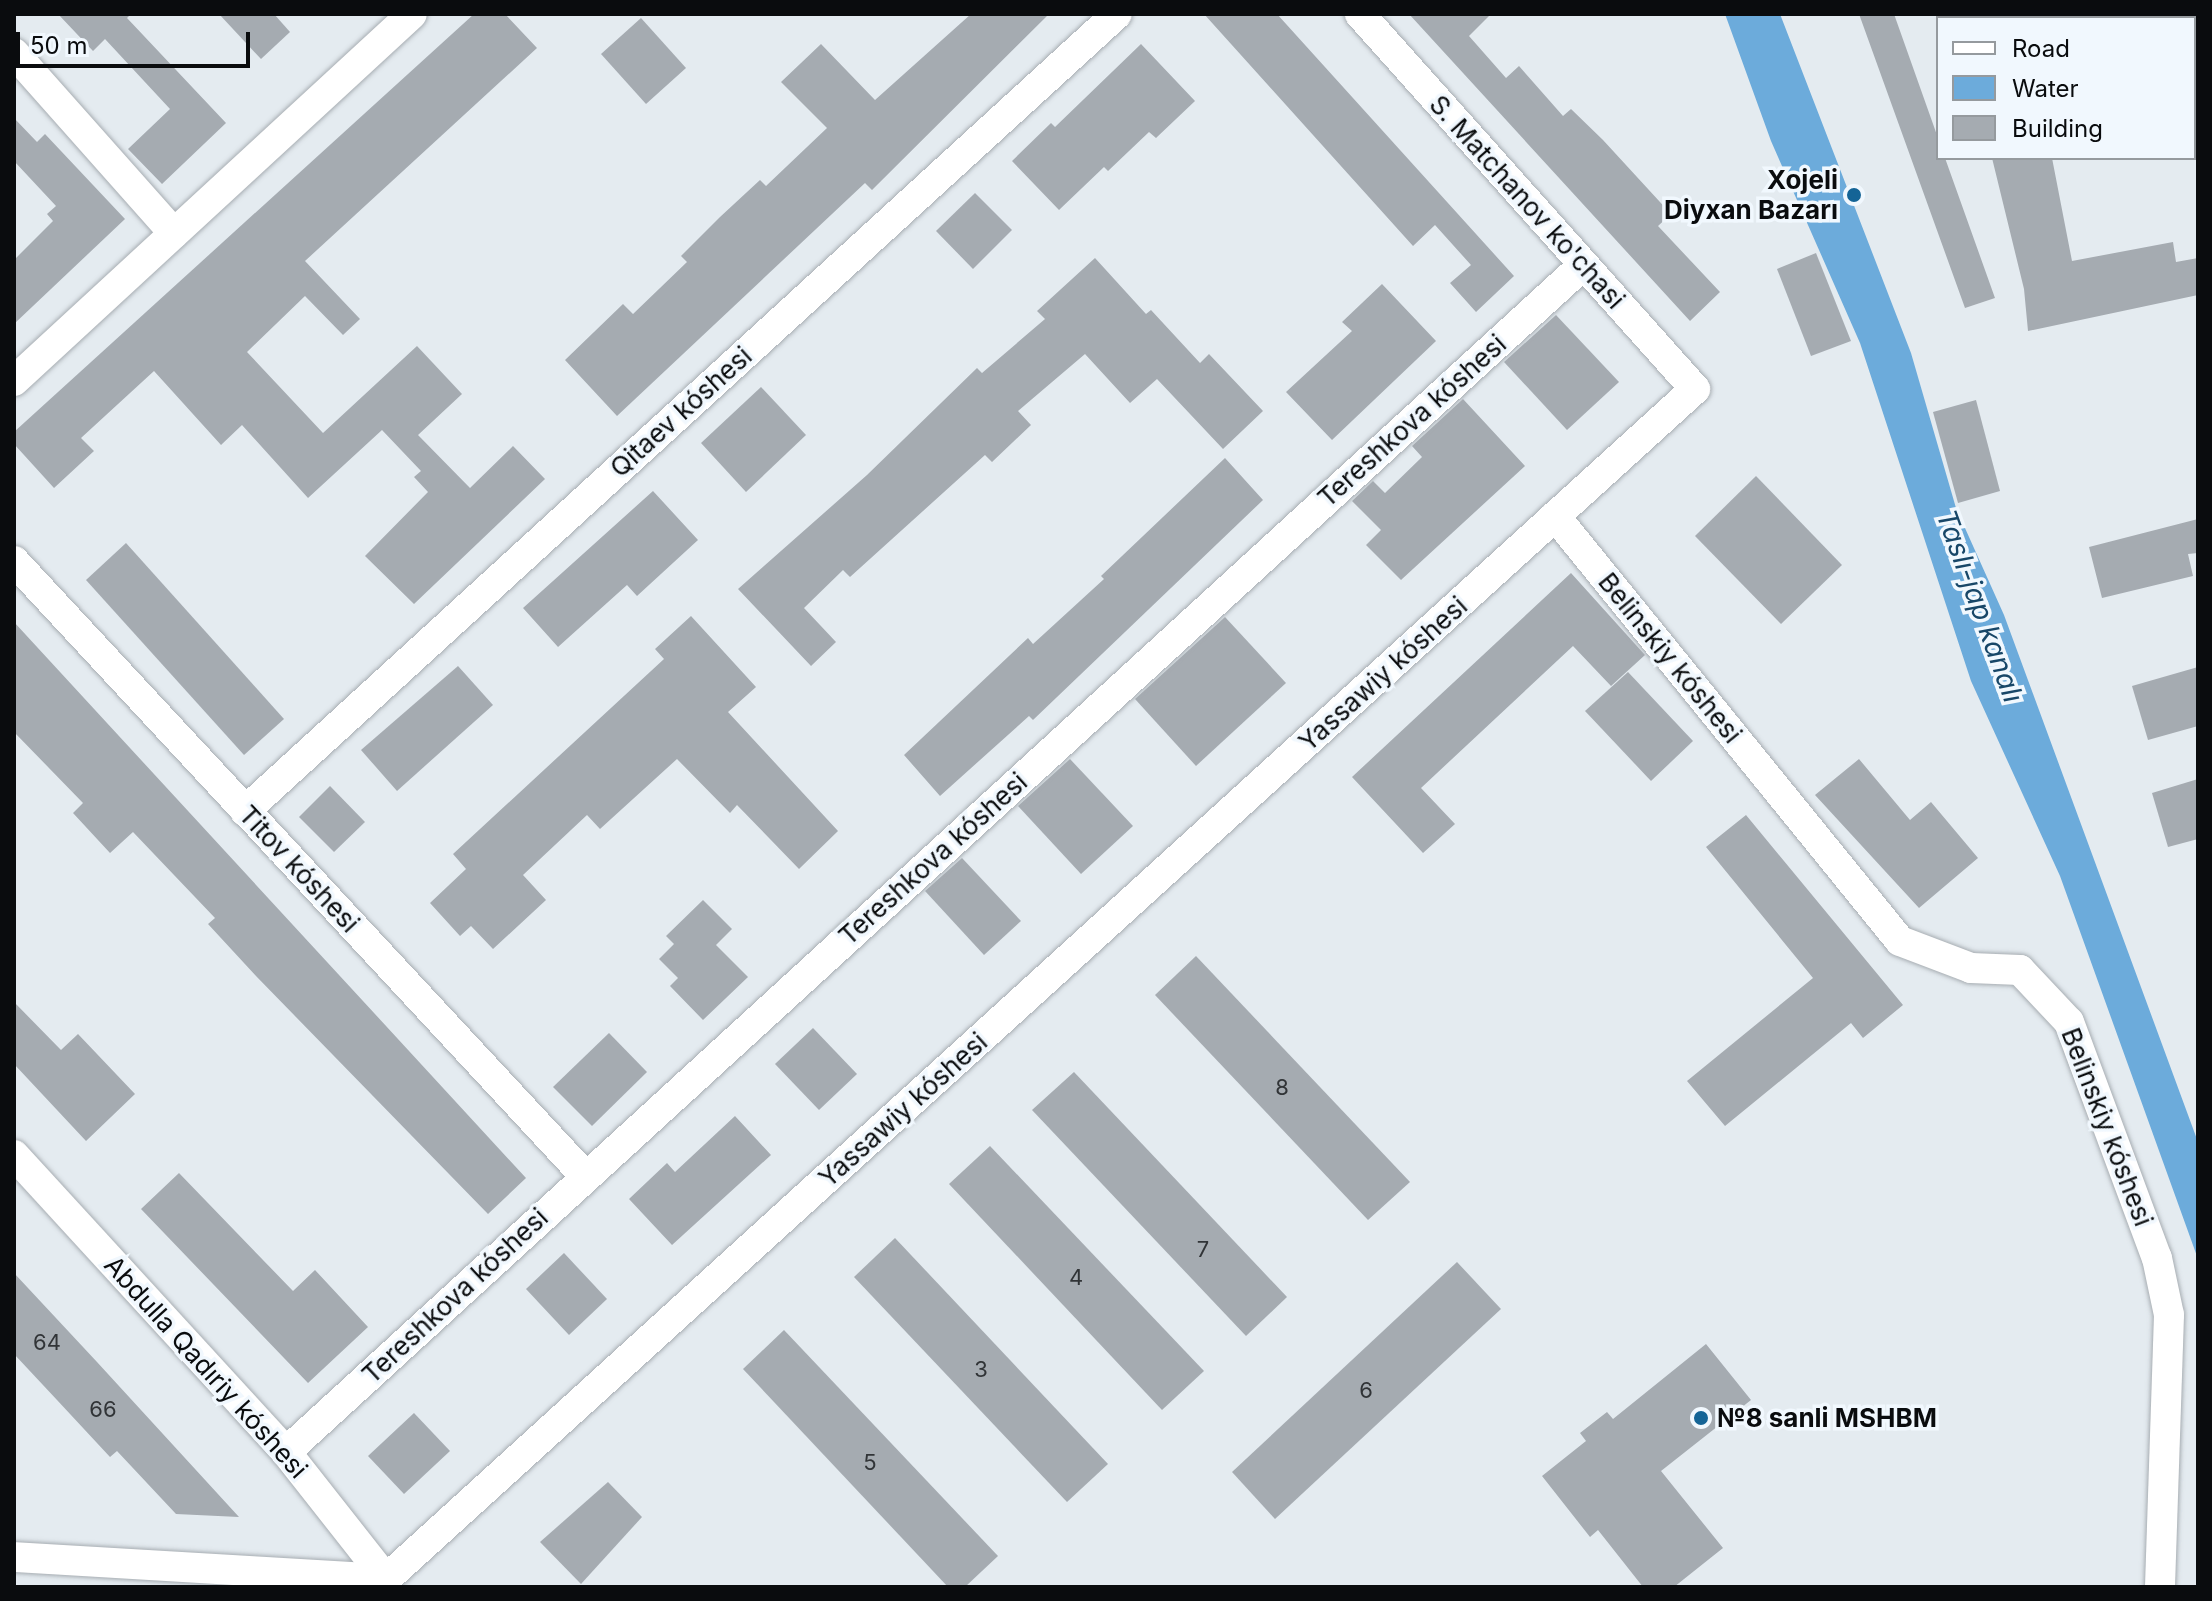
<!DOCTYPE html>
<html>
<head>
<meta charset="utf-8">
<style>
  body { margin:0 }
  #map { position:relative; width:2212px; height:1601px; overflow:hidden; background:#e4ebf0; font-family:Inter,sans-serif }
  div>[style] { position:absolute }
  .water>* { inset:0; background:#6cabdb }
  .building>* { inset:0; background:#a5abb1 }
  .roads { filter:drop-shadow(0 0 2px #a7adb2) drop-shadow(0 0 2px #a7adb2) }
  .street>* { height:30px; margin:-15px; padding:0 15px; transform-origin:15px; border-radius:15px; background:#fff }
  .dots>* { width:22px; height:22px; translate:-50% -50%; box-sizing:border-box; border:4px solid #f1f8fe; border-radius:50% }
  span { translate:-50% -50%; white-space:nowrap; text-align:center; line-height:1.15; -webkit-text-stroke:7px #f1f8fe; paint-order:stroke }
  .number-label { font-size:22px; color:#313437 }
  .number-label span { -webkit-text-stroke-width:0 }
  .poi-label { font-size:26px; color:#0a0c0e; font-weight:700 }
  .right { translate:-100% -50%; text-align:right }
  .left { translate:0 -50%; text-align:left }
  .street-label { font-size:26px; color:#0a0c0e }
  .water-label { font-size:28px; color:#184768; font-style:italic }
  .frame { position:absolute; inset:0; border:16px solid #0a0c0e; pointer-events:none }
  .legend { position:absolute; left:1936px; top:16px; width:260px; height:144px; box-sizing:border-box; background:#f1f8fe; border:2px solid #959a9e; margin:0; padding:10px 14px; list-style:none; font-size:24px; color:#0a0c0e }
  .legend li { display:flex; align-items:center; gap:16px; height:40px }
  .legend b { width:40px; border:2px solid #959a9e }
  .scale { position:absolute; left:16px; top:32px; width:234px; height:36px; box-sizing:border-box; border:4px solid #0a0c0e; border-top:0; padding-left:10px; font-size:24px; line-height:28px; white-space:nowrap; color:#0a0c0e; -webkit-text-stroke:6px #f1f8fe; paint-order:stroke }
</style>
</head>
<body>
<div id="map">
  <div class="water">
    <i style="clip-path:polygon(1725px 14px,1780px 14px,1911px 353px,1956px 508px,2004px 615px,2198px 1142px,2198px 1259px,2060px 876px,1971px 681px,1860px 343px,1771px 141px)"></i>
  </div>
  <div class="building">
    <i style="clip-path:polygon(58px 14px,131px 14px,127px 18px,226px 123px,162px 184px,128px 149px,170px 109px,105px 39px,93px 51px)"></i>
    <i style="clip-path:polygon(219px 14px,274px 14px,290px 32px,261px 59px)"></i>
    <i style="clip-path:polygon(474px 14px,505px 14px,537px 48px,305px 261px,360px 319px,343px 335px,305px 296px,247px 352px,323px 433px,417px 346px,462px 394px,418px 435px,470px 488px,513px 446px,545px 479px,414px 604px,365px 556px,428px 492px,414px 477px,421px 471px,382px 430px,308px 498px,242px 425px,221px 445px,154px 371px,81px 438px,94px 451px,54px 488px,14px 444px,14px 432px)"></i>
    <i style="clip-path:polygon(971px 14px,1049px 14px,872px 190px,865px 183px,617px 416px,565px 360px,623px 304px,633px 314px,687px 262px,681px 256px,720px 217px,760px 180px,766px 186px,827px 128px,781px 82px,821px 44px,875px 100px)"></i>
    <i style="clip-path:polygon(1204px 14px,1277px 14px,1514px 276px,1476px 312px,1450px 283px,1471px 265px,1435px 225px,1413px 246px)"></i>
    <i style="clip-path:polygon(1409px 14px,1491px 14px,1469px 36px,1506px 78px,1519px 66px,1563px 116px,1571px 109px,1603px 140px,1671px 214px,1658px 226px,1720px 292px,1690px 321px)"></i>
    <i style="clip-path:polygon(1859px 14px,1894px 14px,1938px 138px,1938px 158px,1945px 158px,1995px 298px,1965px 308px)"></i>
    <i style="clip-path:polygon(641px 18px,686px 68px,646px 104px,601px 54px)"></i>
    <i style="clip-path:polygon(1141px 44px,1195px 101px,1156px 138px,1149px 132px,1108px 171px,1104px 167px,1059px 210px,1012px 161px,1051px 123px,1055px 127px)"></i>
    <i style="clip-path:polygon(14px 118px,37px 142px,45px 134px,125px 219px,14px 324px,14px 260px,53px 221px,47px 214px,56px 206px,14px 161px)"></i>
    <i style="clip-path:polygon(1992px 158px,2052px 158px,2072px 261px,2173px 242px,2176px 262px,2198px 258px,2198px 295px,2028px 331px,2024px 289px)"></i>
    <i style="clip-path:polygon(975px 193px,1012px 230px,973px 269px,936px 231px)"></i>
    <i style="clip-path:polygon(1816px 253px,1851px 341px,1811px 356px,1777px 269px)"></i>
    <i style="clip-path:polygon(1095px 258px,1146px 314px,1151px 310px,1200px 363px,1209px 354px,1263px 411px,1223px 449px,1157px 379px,1130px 403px,1085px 354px,1018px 411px,1031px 425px,992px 462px,985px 455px,850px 577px,843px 570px,804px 608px,836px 642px,811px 666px,738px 589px,867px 475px,977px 368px,982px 373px,1045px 319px,1037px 311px)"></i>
    <i style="clip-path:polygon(1382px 284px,1436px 341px,1332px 440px,1286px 392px,1352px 331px,1342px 322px)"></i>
    <i style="clip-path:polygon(1556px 315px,1619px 382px,1567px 430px,1504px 362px)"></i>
    <i style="clip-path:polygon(761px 387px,806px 435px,746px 492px,701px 443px)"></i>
    <i style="clip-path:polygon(1463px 399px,1525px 466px,1401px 580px,1366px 545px,1381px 530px,1352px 501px,1373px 481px,1385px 493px,1422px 457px,1412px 446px)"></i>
    <i style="clip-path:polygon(1976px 400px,2000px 491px,1958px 503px,1933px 412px)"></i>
    <i style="clip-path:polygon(1225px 458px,1263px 500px,1033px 720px,1029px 716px,940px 796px,904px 755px,1028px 638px,1033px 644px,1104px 579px,1101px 576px)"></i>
    <i style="clip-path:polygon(1756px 476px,1842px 565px,1781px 624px,1695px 536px)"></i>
    <i style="clip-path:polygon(653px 491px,698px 540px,637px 596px,627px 585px,558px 647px,523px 608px)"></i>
    <i style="clip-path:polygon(2198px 519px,2198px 553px,2188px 554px,2193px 576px,2102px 598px,2089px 547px)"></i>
    <i style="clip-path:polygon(126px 543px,284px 719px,244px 755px,86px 580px)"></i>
    <i style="clip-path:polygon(1571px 573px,1645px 655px,1611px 686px,1573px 646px,1421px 788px,1455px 824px,1423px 853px,1352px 777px)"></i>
    <i style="clip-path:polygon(691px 616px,756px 687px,728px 712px,838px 831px,799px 869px,737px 805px,730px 813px,677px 759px,600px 829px,587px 815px,523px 875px,546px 900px,493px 949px,471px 926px,460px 936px,430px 903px,466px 869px,453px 854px,664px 659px,655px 649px)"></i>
    <i style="clip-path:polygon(1225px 617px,1286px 683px,1196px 766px,1135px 699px)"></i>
    <i style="clip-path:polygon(14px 622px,526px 1178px,488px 1214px,256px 976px,208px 924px,215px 918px,133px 832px,110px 853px,73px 813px,83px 803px,14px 732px)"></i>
    <i style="clip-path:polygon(458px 666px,493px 705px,397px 791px,361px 750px)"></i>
    <i style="clip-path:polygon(2198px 667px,2198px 726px,2148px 740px,2132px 686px)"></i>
    <i style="clip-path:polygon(1628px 672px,1693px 741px,1651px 781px,1585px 711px)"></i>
    <i style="clip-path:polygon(1070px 759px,1133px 826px,1081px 874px,1018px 806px)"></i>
    <i style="clip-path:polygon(1859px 759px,1910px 820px,1931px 802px,1978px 858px,1919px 908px,1815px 795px)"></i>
    <i style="clip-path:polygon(2198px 779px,2198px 839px,2168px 847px,2152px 793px)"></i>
    <i style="clip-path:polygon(330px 786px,365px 822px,334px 852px,299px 817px)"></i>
    <i style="clip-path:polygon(1746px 815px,1903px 1005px,1863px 1038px,1851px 1023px,1725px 1126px,1687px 1081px,1813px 978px,1706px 847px)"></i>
    <i style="clip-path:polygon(962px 858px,1021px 921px,984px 955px,925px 891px)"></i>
    <i style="clip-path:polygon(703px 900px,732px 929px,716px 945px,748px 977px,703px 1020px,670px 986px,678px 978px,659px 959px,674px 944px,666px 936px)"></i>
    <i style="clip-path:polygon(1196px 956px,1410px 1182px,1368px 1220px,1155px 995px)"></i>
    <i style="clip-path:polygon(14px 1002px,61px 1050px,78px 1034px,135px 1094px,86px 1141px,14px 1064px)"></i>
    <i style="clip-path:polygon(813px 1028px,857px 1074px,819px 1110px,775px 1064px)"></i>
    <i style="clip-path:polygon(609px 1033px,647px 1072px,592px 1126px,553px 1087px)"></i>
    <i style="clip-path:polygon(1074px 1072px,1287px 1297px,1246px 1336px,1032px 1110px)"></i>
    <i style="clip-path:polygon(735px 1116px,771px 1155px,672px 1245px,629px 1199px,667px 1163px,675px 1172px)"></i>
    <i style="clip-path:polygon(990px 1146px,1204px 1371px,1162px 1410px,949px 1184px)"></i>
    <i style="clip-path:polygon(179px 1173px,293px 1291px,315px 1270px,368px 1327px,308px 1383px,141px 1209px)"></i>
    <i style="clip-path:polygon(895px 1238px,1108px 1464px,1067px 1502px,854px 1277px)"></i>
    <i style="clip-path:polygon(564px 1253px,607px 1299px,569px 1335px,526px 1289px)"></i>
    <i style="clip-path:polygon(1457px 1262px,1501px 1309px,1275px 1519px,1232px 1472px)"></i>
    <i style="clip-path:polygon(14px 1273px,97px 1362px,239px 1517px,176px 1514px,117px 1451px,110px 1457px,57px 1400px,14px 1354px)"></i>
    <i style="clip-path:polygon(784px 1330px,998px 1556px,965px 1587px,948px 1587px,743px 1369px)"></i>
    <i style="clip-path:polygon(1706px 1344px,1751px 1400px,1661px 1471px,1723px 1548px,1674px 1587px,1643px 1587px,1598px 1530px,1590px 1537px,1542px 1476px,1586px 1441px,1580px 1433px,1607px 1412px,1613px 1419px)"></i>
    <i style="clip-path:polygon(414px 1413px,450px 1451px,404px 1494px,368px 1456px)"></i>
    <i style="clip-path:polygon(608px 1482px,642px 1517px,581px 1584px,540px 1542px)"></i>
  </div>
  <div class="roads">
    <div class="street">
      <i style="left:14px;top:53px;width:241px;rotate:48.4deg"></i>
      <i style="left:14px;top:381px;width:541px;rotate:-42.68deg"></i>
      <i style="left:1555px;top:516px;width:547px;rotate:50.93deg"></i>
      <i style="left:1900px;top:941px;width:76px;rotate:20.8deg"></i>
      <i style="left:1971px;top:968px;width:49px;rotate:2.3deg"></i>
      <i style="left:2020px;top:970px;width:71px;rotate:46.7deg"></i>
      <i style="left:2069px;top:1022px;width:252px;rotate:69.6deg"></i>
      <i style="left:2157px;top:1258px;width:58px;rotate:78.1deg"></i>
      <i style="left:2169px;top:1315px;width:272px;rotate:91.9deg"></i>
      <i style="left:14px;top:561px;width:841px;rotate:47.12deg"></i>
      <i style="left:245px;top:811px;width:1181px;rotate:-42.43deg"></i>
      <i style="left:14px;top:1155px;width:403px;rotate:47.5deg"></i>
      <i style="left:286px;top:1452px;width:162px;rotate:51.8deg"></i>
      <i style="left:386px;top:1579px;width:8px;rotate:97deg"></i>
      <i style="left:286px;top:1452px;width:1755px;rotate:-42.46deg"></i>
      <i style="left:14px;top:1557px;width:373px;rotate:3.4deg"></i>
      <i style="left:386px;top:1579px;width:1769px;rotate:-42.27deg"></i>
      <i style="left:1695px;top:389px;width:503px;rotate:-131.78deg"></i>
    </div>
  </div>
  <div class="dots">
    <i style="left:1854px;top:195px;background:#146496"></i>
    <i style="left:1701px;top:1418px;background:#146496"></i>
  </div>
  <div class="number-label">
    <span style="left:1282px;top:1088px">8</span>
    <span style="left:1203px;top:1250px">7</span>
    <span style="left:1076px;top:1278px">4</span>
    <span style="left:47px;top:1343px">64</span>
    <span style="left:981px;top:1370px">3</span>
    <span style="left:1366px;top:1391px">6</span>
    <span style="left:103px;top:1410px">66</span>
    <span style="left:870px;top:1463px">5</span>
  </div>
  <div class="poi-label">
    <span class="right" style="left:1838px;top:195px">Xojeli<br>Diyxan Bazarı</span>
    <span class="left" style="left:1717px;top:1418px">№8 sanli MSHBM</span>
  </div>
  <div class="street-label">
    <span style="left:1527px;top:202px;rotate:48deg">S. Matchanov ko'chasi</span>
    <span style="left:681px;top:412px;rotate:-42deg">Qitaev kóshesi</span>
    <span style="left:1412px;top:421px;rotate:-42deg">Tereshkova kóshesi</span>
    <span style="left:1670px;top:658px;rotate:51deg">Belinskiy kóshesi</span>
    <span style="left:1383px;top:674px;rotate:-42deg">Yassawiy kóshesi</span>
    <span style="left:933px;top:859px;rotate:-42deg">Tereshkova kóshesi</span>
    <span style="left:299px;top:869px;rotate:47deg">Titov kóshesi</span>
    <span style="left:903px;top:1110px;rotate:-42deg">Yassawiy kóshesi</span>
    <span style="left:2107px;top:1127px;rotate:69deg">Belinskiy kóshesi</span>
    <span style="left:455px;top:1296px;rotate:-43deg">Tereshkova kóshesi</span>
    <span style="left:206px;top:1367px;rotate:48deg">Abdulla Qadıriy kóshesi</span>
  </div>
  <div class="water-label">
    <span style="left:1980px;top:606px;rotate:70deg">Taslı-jap kanalı</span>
  </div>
  <div class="frame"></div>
  <ul class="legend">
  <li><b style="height:10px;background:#fff"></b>Road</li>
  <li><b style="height:22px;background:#6cabdb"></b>Water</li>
  <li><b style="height:22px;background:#a5abb1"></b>Building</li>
  </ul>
  <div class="scale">50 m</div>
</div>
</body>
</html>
